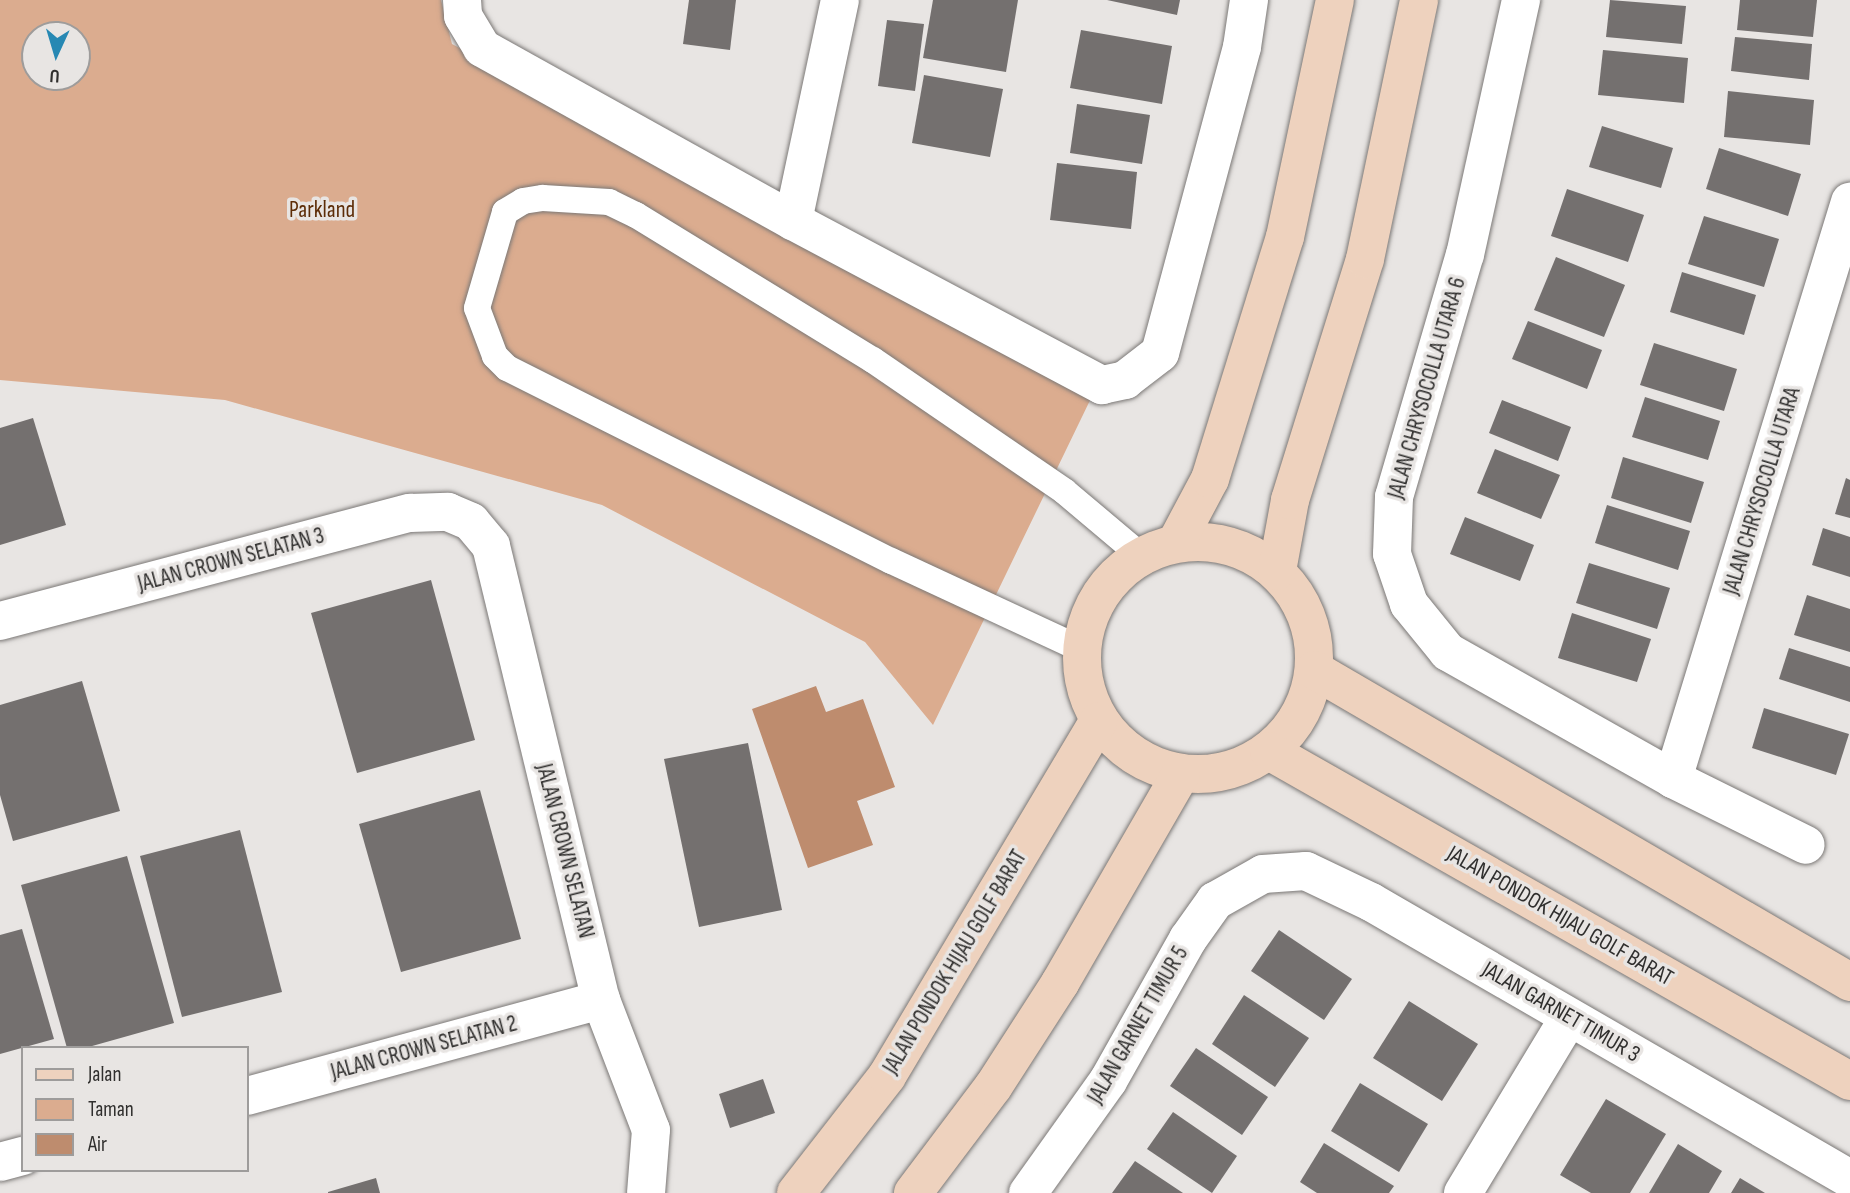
<!DOCTYPE html>
<html>
<head>
<meta charset="utf-8">
<style>
  body { margin:0 }
  #map { position:relative; width:1850px; height:1193px; overflow:hidden; background:#e8e5e3; font-family:"Sofia Sans Condensed",sans-serif }
  div>[style] { position:absolute }
  .green>* { inset:0; background:#dbac8f }
  .water>* { inset:0; background:#be8c6e }
  .building>* { inset:0; background:#74706f }
  .roads { filter:drop-shadow(0 0 2px #7b7876) drop-shadow(0 0 2px #7b7876) }
  .lane>* { height:26px; margin:-13px; padding:0 13px; transform-origin:13px; border-radius:13px; background:#fff }
  .street>* { height:38px; margin:-19px; padding:0 19px; transform-origin:19px; border-radius:19px; background:#fff }
  .secondary>* { height:38px; margin:-19px; padding:0 19px; transform-origin:19px; border-radius:19px; background:#eed2be }
  .secondary>.ring { margin:-19px; padding:0; box-sizing:content-box; background:none; border:38px solid #eed2be; border-radius:50% }
  span { translate:-50% -50%; white-space:nowrap; text-align:center; line-height:1.15; -webkit-text-stroke:7px #e8e5e3; paint-order:stroke }
  .park-label { font-size:23px; color:#5c2c07 }
  .street-label { font-size:23px; color:#302f2e }
  .legend { position:absolute; left:21px; top:1046px; width:228px; height:126px; box-sizing:border-box; background:#e8e5e3; border:2px solid #9e9c9b; margin:0; padding:9px 12px; list-style:none; font-size:21px; color:#302f2e }
  .legend li { display:flex; align-items:center; gap:14px; height:35px }
  .legend b { width:35px; border:2px solid #9e9c9b }
  .north { position:absolute; left:21px; top:21px; width:70px; height:70px; box-sizing:border-box; background:#e8e5e3; border:2px solid #9e9c9b; border-radius:50%; rotate:184deg; font-size:19px; font-weight:700; line-height:28px; text-align:center; color:#302f2e }
  .north::after { content:''; display:block; margin:auto; width:24px; height:32px; background:#2788b3; clip-path:polygon(50% 0,100% 100%,50% 72%,0 100%) }
</style>
</head>
<body>
<div id="map">
  <div class="green">
    <i style="clip-path:polygon(evenodd,0 0,441px 0,452px 44px,1095px 390px,933px 725px,865px 642px,602px 505px,225px 400px,0 380px,0 0,35px 35px,77px 35px,77px 77px,35px 77px,35px 35px)"></i>
  </div>
  <div class="water">
    <i style="clip-path:polygon(816px 686px,826px 712px,863px 699px,895px 787px,857px 801px,873px 845px,808px 868px,752px 709px)"></i>
  </div>
  <div class="building">
    <i style="clip-path:polygon(689px 0,736px 0,730px 50px,683px 44px)"></i>
    <i style="clip-path:polygon(933px 0,1018px 0,1006px 72px,923px 58px)"></i>
    <i style="clip-path:polygon(1107px 0,1180px 0,1177px 15px)"></i>
    <i style="clip-path:polygon(1610px 0,1686px 6px,1682px 44px,1606px 37px)"></i>
    <i style="clip-path:polygon(1740px 0,1817px 0,1813px 37px,1737px 30px)"></i>
    <i style="clip-path:polygon(887px 20px,924px 24px,915px 91px,878px 86px)"></i>
    <i style="clip-path:polygon(1081px 30px,1172px 46px,1162px 104px,1070px 88px)"></i>
    <i style="clip-path:polygon(1735px 37px,1812px 44px,1809px 80px,1731px 71px)"></i>
    <i style="clip-path:polygon(1603px 50px,1688px 58px,1684px 103px,1598px 95px)"></i>
    <i style="clip-path:polygon(924px 75px,1003px 89px,990px 157px,912px 143px)"></i>
    <i style="clip-path:polygon(1728px 91px,1814px 100px,1810px 145px,1724px 137px)"></i>
    <i style="clip-path:polygon(1077px 104px,1150px 115px,1142px 164px,1070px 153px)"></i>
    <i style="clip-path:polygon(1602px 126px,1673px 148px,1661px 188px,1589px 167px)"></i>
    <i style="clip-path:polygon(1719px 148px,1801px 174px,1788px 216px,1706px 189px)"></i>
    <i style="clip-path:polygon(1057px 163px,1137px 172px,1131px 229px,1050px 220px)"></i>
    <i style="clip-path:polygon(1567px 189px,1644px 215px,1628px 262px,1551px 236px)"></i>
    <i style="clip-path:polygon(1704px 216px,1779px 239px,1764px 287px,1688px 264px)"></i>
    <i style="clip-path:polygon(1556px 257px,1625px 285px,1604px 337px,1534px 310px)"></i>
    <i style="clip-path:polygon(1682px 272px,1756px 295px,1744px 335px,1670px 312px)"></i>
    <i style="clip-path:polygon(1528px 321px,1602px 350px,1587px 389px,1512px 359px)"></i>
    <i style="clip-path:polygon(1654px 343px,1737px 369px,1724px 411px,1640px 385px)"></i>
    <i style="clip-path:polygon(1645px 397px,1720px 421px,1708px 460px,1632px 437px)"></i>
    <i style="clip-path:polygon(1502px 400px,1571px 427px,1558px 461px,1489px 433px)"></i>
    <i style="clip-path:polygon(33px 418px,66px 525px,0 545px,0 428px)"></i>
    <i style="clip-path:polygon(1495px 449px,1560px 475px,1541px 519px,1477px 493px)"></i>
    <i style="clip-path:polygon(1623px 457px,1704px 482px,1691px 523px,1611px 498px)"></i>
    <i style="clip-path:polygon(1846px 478px,1850px 480px,1850px 518px,1835px 514px)"></i>
    <i style="clip-path:polygon(1607px 505px,1690px 531px,1678px 570px,1595px 543px)"></i>
    <i style="clip-path:polygon(1465px 517px,1534px 545px,1520px 581px,1450px 554px)"></i>
    <i style="clip-path:polygon(1823px 528px,1850px 537px,1850px 577px,1812px 565px)"></i>
    <i style="clip-path:polygon(1589px 563px,1670px 588px,1657px 629px,1576px 603px)"></i>
    <i style="clip-path:polygon(431px 580px,475px 740px,357px 773px,311px 613px)"></i>
    <i style="clip-path:polygon(1807px 595px,1850px 609px,1850px 652px,1794px 635px)"></i>
    <i style="clip-path:polygon(1572px 613px,1651px 639px,1637px 682px,1558px 658px)"></i>
    <i style="clip-path:polygon(1789px 648px,1850px 667px,1850px 702px,1779px 679px)"></i>
    <i style="clip-path:polygon(82px 681px,120px 811px,13px 841px,0 795px,0 705px)"></i>
    <i style="clip-path:polygon(1764px 708px,1849px 734px,1836px 775px,1752px 748px)"></i>
    <i style="clip-path:polygon(748px 743px,782px 910px,699px 927px,664px 759px)"></i>
    <i style="clip-path:polygon(480px 790px,521px 939px,401px 972px,359px 824px)"></i>
    <i style="clip-path:polygon(240px 830px,282px 992px,182px 1017px,140px 856px)"></i>
    <i style="clip-path:polygon(127px 856px,174px 1023px,85px 1048px,67px 1048px,21px 885px)"></i>
    <i style="clip-path:polygon(22px 929px,54px 1039px,0 1054px,0 935px)"></i>
    <i style="clip-path:polygon(1279px 930px,1352px 979px,1324px 1020px,1251px 971px)"></i>
    <i style="clip-path:polygon(1244px 995px,1309px 1038px,1275px 1087px,1212px 1044px)"></i>
    <i style="clip-path:polygon(1409px 1001px,1478px 1044px,1442px 1101px,1373px 1058px)"></i>
    <i style="clip-path:polygon(1196px 1048px,1268px 1097px,1242px 1135px,1170px 1086px)"></i>
    <i style="clip-path:polygon(763px 1079px,775px 1113px,730px 1128px,719px 1094px)"></i>
    <i style="clip-path:polygon(1360px 1083px,1428px 1124px,1399px 1172px,1331px 1131px)"></i>
    <i style="clip-path:polygon(1606px 1099px,1666px 1134px,1630px 1193px,1591px 1193px,1560px 1175px)"></i>
    <i style="clip-path:polygon(1173px 1112px,1237px 1156px,1212px 1193px,1147px 1149px)"></i>
    <i style="clip-path:polygon(1324px 1143px,1394px 1186px,1389px 1193px,1317px 1193px,1300px 1182px)"></i>
    <i style="clip-path:polygon(1678px 1144px,1722px 1171px,1709px 1193px,1649px 1193px)"></i>
    <i style="clip-path:polygon(1135px 1161px,1183px 1193px,1112px 1193px)"></i>
    <i style="clip-path:polygon(376px 1178px,380px 1193px,328px 1193px,328px 1192px)"></i>
    <i style="clip-path:polygon(1740px 1178px,1765px 1193px,1731px 1193px)"></i>
  </div>
  <div class="roads">
    <div class="lane">
      <i style="left:1081px;top:649px;width:209px;rotate:-155.1deg"></i>
      <i style="left:891px;top:561px;width:430px;rotate:-153.3deg"></i>
      <i style="left:507px;top:368px;width:17px;rotate:-135deg"></i>
      <i style="left:495px;top:356px;width:51px;rotate:-110.6deg"></i>
      <i style="left:477px;top:308px;width:100px;rotate:-73.7deg"></i>
      <i style="left:505px;top:212px;width:21px;rotate:-31deg"></i>
      <i style="left:523px;top:201px;width:20px;rotate:-9deg"></i>
      <i style="left:543px;top:198px;width:66px;rotate:3.5deg"></i>
      <i style="left:609px;top:202px;width:30px;rotate:26deg"></i>
      <i style="left:636px;top:215px;width:278px;rotate:31.5deg"></i>
      <i style="left:873px;top:360px;width:232px;rotate:34.4deg"></i>
      <i style="left:1064px;top:491px;width:99px;rotate:40.1deg"></i>
    </div>
    <div class="street">
      <i style="left:462px;top:0;width:16px;rotate:86deg"></i>
      <i style="left:463px;top:16px;width:37px;rotate:59deg"></i>
      <i style="left:482px;top:48px;width:356px;rotate:29.1deg"></i>
      <i style="left:793px;top:221px;width:350px;rotate:28deg"></i>
      <i style="left:1102px;top:385px;width:24px;rotate:-12deg"></i>
      <i style="left:1125px;top:380px;width:44px;rotate:-37.6deg"></i>
      <i style="left:1160px;top:353px;width:317px;rotate:-75deg"></i>
      <i style="left:1242px;top:47px;width:48px;rotate:-81.5deg"></i>
      <i style="left:1521px;top:0;width:260px;rotate:102.4deg"></i>
      <i style="left:1465px;top:254px;width:253px;rotate:106.3deg"></i>
      <i style="left:1394px;top:497px;width:57px;rotate:92deg"></i>
      <i style="left:1392px;top:554px;width:53px;rotate:71.2deg"></i>
      <i style="left:1409px;top:604px;width:62px;rotate:50.9deg"></i>
      <i style="left:1448px;top:652px;width:258px;rotate:29.4deg"></i>
      <i style="left:1673px;top:779px;width:148px;rotate:26.4deg"></i>
      <i style="left:793px;top:221px;width:226px;rotate:-78deg"></i>
      <i style="left:0;top:621px;width:424px;rotate:-14.8deg"></i>
      <i style="left:410px;top:513px;width:38px;rotate:-2deg"></i>
      <i style="left:448px;top:512px;width:25px;rotate:23deg"></i>
      <i style="left:471px;top:522px;width:31px;rotate:50deg"></i>
      <i style="left:491px;top:546px;width:467px;rotate:76.4deg"></i>
      <i style="left:601px;top:1000px;width:139px;rotate:69deg"></i>
      <i style="left:651px;top:1130px;width:63px;rotate:94.5deg"></i>
      <i style="left:1673px;top:779px;width:604px;rotate:-72.95deg"></i>
      <i style="left:247px;top:1096px;width:367px;rotate:-15.2deg"></i>
      <i style="left:0;top:1162px;width:24px;rotate:-15deg"></i>
      <i style="left:1028px;top:1193px;width:138px;rotate:-54.5deg"></i>
      <i style="left:1108px;top:1081px;width:163px;rotate:-60.6deg"></i>
      <i style="left:1188px;top:939px;width:47px;rotate:-54.6deg"></i>
      <i style="left:1215px;top:901px;width:55px;rotate:-29.4deg"></i>
      <i style="left:1263px;top:874px;width:43px;rotate:-4deg"></i>
      <i style="left:1306px;top:871px;width:72px;rotate:25.5deg"></i>
      <i style="left:1371px;top:902px;width:553px;rotate:30.04deg"></i>
      <i style="left:1463px;top:1193px;width:205px;rotate:-58.9deg"></i>
    </div>
    <div class="secondary">
      <i class="ring" style="left:1082px;top:542px;width:194px;height:194px"></i>
      <i style="left:1176px;top:543px;width:72px;rotate:-62deg"></i>
      <i style="left:1210px;top:479px;width:253px;rotate:-72.8deg"></i>
      <i style="left:1285px;top:237px;width:242px;rotate:-78.1deg"></i>
      <i style="left:1277px;top:571px;width:72px;rotate:-79.6deg"></i>
      <i style="left:1290px;top:500px;width:252px;rotate:-72.7deg"></i>
      <i style="left:1365px;top:259px;width:265px;rotate:-78.2deg"></i>
      <i style="left:1314px;top:670px;width:620px;rotate:30.2deg"></i>
      <i style="left:1269px;top:751px;width:668px;rotate:29.6deg"></i>
      <i style="left:796px;top:1193px;width:148px;rotate:-52.1deg"></i>
      <i style="left:887px;top:1076px;width:413px;rotate:-59.2deg"></i>
      <i style="left:913px;top:1193px;width:133px;rotate:-53deg"></i>
      <i style="left:993px;top:1087px;width:124px;rotate:-57.2deg"></i>
      <i style="left:1060px;top:983px;width:242px;rotate:-60deg"></i>
    </div>
  </div>
  <div class="park-label">
    <span style="left:322px;top:210px">Parkland</span>
  </div>
  <div class="street-label">
    <span style="left:1427px;top:388px;rotate:-74deg">JALAN CHRYSOCOLLA UTARA 6</span>
    <span style="left:1762px;top:491px;rotate:-73deg">JALAN CHRYSOCOLLA UTARA</span>
    <span style="left:231px;top:560px;rotate:-15deg">JALAN CROWN SELATAN 3</span>
    <span style="left:565px;top:851px;rotate:76deg">JALAN CROWN SELATAN</span>
    <span style="left:1560px;top:916px;rotate:30deg">JALAN PONDOK HIJAU GOLF BARAT</span>
    <span style="left:955px;top:962px;rotate:-59deg">JALAN PONDOK HIJAU GOLF BARAT</span>
    <span style="left:1561px;top:1012px;rotate:30deg">JALAN GARNET TIMUR 3</span>
    <span style="left:1138px;top:1025px;rotate:-60deg">JALAN GARNET TIMUR 5</span>
    <span style="left:424px;top:1048px;rotate:-15deg">JALAN CROWN SELATAN 2</span>
  </div>
  <ul class="legend">
  <li><b style="height:9px;background:#eed2be"></b>Jalan</li>
  <li><b style="height:19px;background:#dbac8f"></b>Taman</li>
  <li><b style="height:19px;background:#be8c6e"></b>Air</li>
  </ul>
  <div class="north">U</div>
</div>
</body>
</html>
